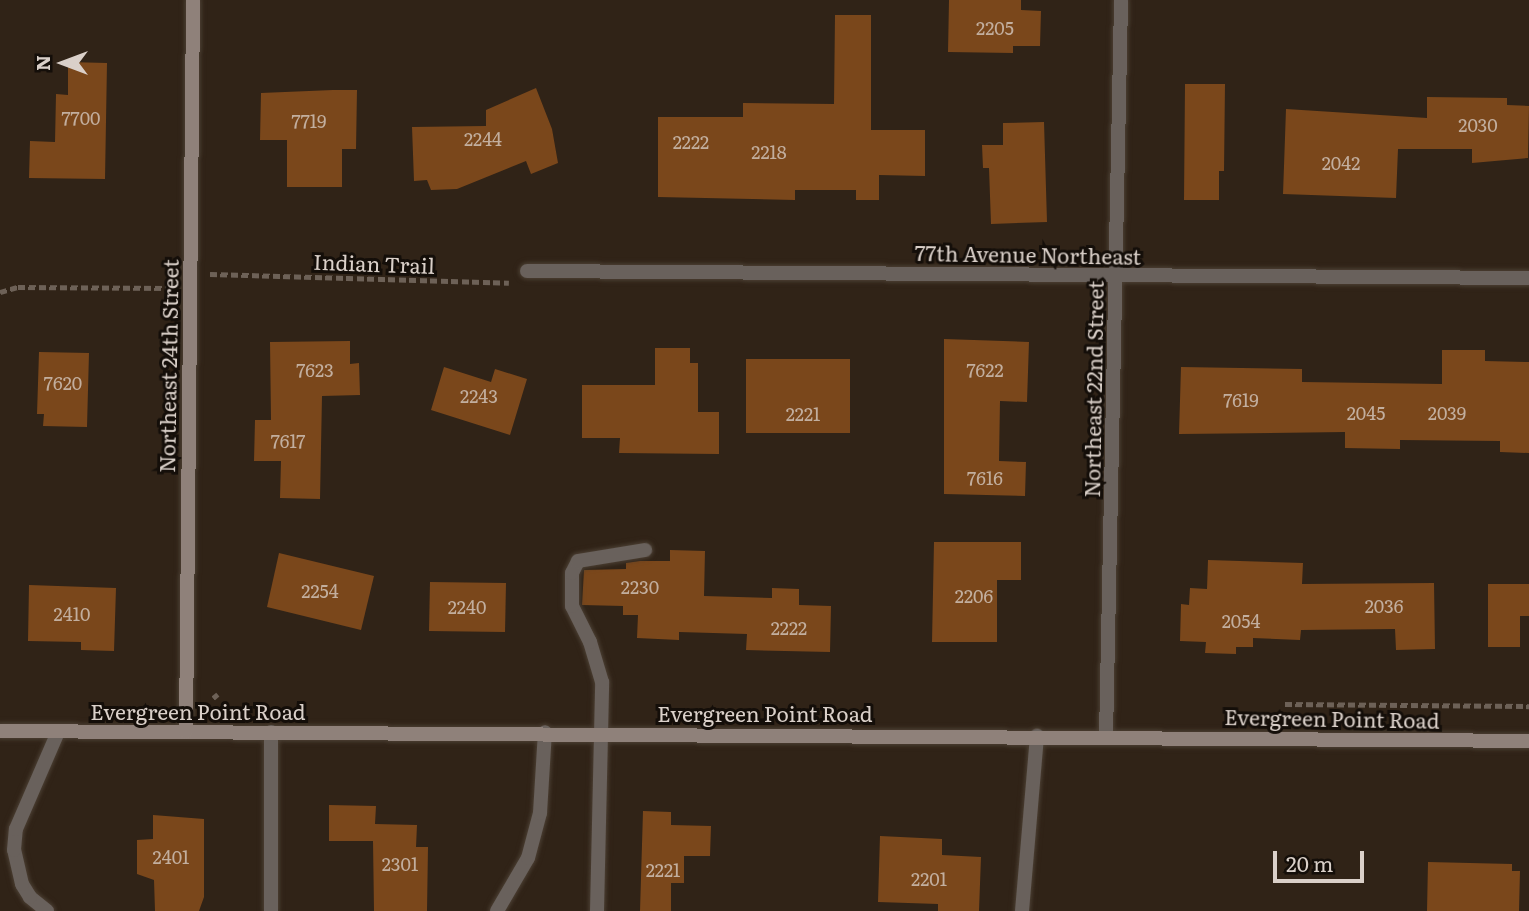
<!DOCTYPE html>
<html>
<head>
<meta charset="utf-8">
<style>
  body { margin:0 }
  #map { position:relative; width:1529px; height:911px; overflow:hidden; background:#302317; font-family:Literata,serif }
  div>[style] { position:absolute }
  .building>* { inset:0; background:#7a471b }
  .path>* { height:4.5px; margin-top:-2.25px; transform-origin:0; background:repeating-linear-gradient(90deg,#6d6157 0 7px,transparent 0 10.5px) }
  .roads { filter:drop-shadow(0 0 2px #4b3f33) drop-shadow(0 0 2px #4b3f33) }
  .lane>* { height:14px; margin:-7px; padding:0 7px; transform-origin:7px; border-radius:7px; background:#69615c }
  .street>* { height:14px; margin:-7px; padding:0 7px; transform-origin:7px; border-radius:7px; background:#69615c }
  .secondary>* { height:14px; margin:-7px; padding:0 7px; transform-origin:7px; border-radius:7px; background:#8f817a }
  span { translate:-50% -50%; white-space:nowrap; text-align:center; line-height:1.15; -webkit-text-stroke:6px #140e09; paint-order:stroke }
  .number-label { font-size:18px; color:#c2ae9e }
  .number-label span { -webkit-text-stroke-width:0 }
  .street-label { font-size:21px; color:#dad0c9 }
  .north { position:absolute; left:28px; top:28px; width:70px; height:70px; -webkit-text-stroke:5px #140e09; paint-order:stroke; rotate:270deg; font-size:19px; font-weight:700; line-height:28px; text-align:center; color:#dad0c9 }
  .north::after { content:''; display:block; margin:auto; width:24px; height:32px; background:#dad0c9; clip-path:polygon(50% 0,100% 100%,50% 72%,0 100%) }
  .scale { position:absolute; left:1273px; top:851px; width:91px; height:32px; box-sizing:border-box; border:4px solid #dad0c9; border-top:0; padding-left:9px; font-size:21px; line-height:24px; white-space:nowrap; color:#dad0c9; -webkit-text-stroke:5px #140e09; paint-order:stroke }
</style>
</head>
<body>
<div id="map">
  <div class="building">
    <i style="clip-path:polygon(949px 0,1021px 0,1021px 10px,1041px 11px,1040px 46px,1013px 46px,1013px 53px,948px 52px)"></i>
    <i style="clip-path:polygon(835px 15px,871px 15px,871px 130px,925px 130px,925px 176px,879px 175px,879px 200px,856px 200px,856px 190px,795px 190px,795px 200px,658px 197px,658px 117px,743px 117px,743px 103px,834px 104px)"></i>
    <i style="clip-path:polygon(68px 62px,107px 63px,105px 179px,29px 178px,30px 141px,55px 142px,56px 94px,68px 95px)"></i>
    <i style="clip-path:polygon(1185px 84px,1225px 84px,1224px 171px,1219px 171px,1219px 200px,1184px 200px)"></i>
    <i style="clip-path:polygon(536px 88px,552px 129px,558px 163px,531px 174px,526px 161px,457px 189px,431px 190px,427px 180px,414px 181px,412px 127px,486px 126px,486px 110px)"></i>
    <i style="clip-path:polygon(333px 90px,357px 90px,356px 149px,342px 149px,342px 187px,287px 187px,287px 140px,260px 140px,261px 93px)"></i>
    <i style="clip-path:polygon(1427px 97px,1507px 98px,1507px 105px,1529px 106px,1528px 158px,1472px 163px,1472px 149px,1398px 149px,1396px 198px,1283px 194px,1286px 109px,1427px 118px)"></i>
    <i style="clip-path:polygon(1044px 122px,1047px 222px,991px 224px,989px 168px,983px 168px,982px 145px,1003px 145px,1003px 123px)"></i>
    <i style="clip-path:polygon(944px 339px,1029px 342px,1027px 402px,1000px 401px,999px 461px,1026px 462px,1025px 496px,944px 494px)"></i>
    <i style="clip-path:polygon(350px 341px,350px 364px,359px 363px,360px 395px,322px 396px,320px 499px,280px 498px,281px 461px,254px 461px,255px 420px,271px 420px,270px 342px)"></i>
    <i style="clip-path:polygon(655px 348px,690px 348px,690px 363px,698px 363px,698px 412px,719px 412px,719px 454px,619px 453px,620px 438px,582px 438px,582px 385px,655px 385px)"></i>
    <i style="clip-path:polygon(1442px 350px,1485px 350px,1485px 361px,1529px 362px,1529px 453px,1500px 452px,1500px 441px,1400px 440px,1400px 449px,1345px 448px,1345px 432px,1179px 434px,1181px 367px,1302px 369px,1302px 382px,1442px 384px)"></i>
    <i style="clip-path:polygon(39px 352px,89px 353px,87px 427px,43px 426px,44px 414px,37px 414px)"></i>
    <i style="clip-path:polygon(746px 359px,850px 359px,850px 433px,746px 433px)"></i>
    <i style="clip-path:polygon(444px 367px,491px 382px,495px 369px,527px 379px,510px 435px,431px 410px)"></i>
    <i style="clip-path:polygon(934px 542px,1021px 542px,1021px 580px,997px 580px,997px 642px,932px 642px)"></i>
    <i style="clip-path:polygon(670px 550px,705px 551px,704px 596px,772px 598px,772px 588px,799px 589px,799px 605px,831px 606px,830px 652px,746px 650px,747px 634px,679px 632px,679px 640px,637px 638px,638px 615px,623px 615px,623px 606px,582px 605px,584px 570px,626px 569px,626px 563px,640px 561px,670px 561px)"></i>
    <i style="clip-path:polygon(279px 553px,374px 576px,361px 630px,267px 607px)"></i>
    <i style="clip-path:polygon(1208px 560px,1303px 563px,1302px 584px,1434px 583px,1435px 649px,1396px 650px,1395px 629px,1301px 630px,1300px 640px,1253px 638px,1253px 647px,1236px 647px,1236px 654px,1205px 653px,1206px 642px,1180px 641px,1181px 604px,1189px 605px,1190px 588px,1207px 589px)"></i>
    <i style="clip-path:polygon(430px 582px,506px 583px,505px 632px,429px 631px)"></i>
    <i style="clip-path:polygon(1488px 584px,1529px 584px,1529px 616px,1520px 616px,1520px 647px,1488px 647px)"></i>
    <i style="clip-path:polygon(29px 585px,116px 588px,114px 651px,81px 650px,81px 642px,28px 641px)"></i>
    <i style="clip-path:polygon(329px 805px,376px 806px,375px 824px,417px 825px,416px 847px,428px 847px,427px 911px,374px 911px,373px 841px,329px 841px)"></i>
    <i style="clip-path:polygon(643px 811px,671px 812px,671px 825px,711px 826px,710px 856px,684px 856px,684px 883px,671px 883px,671px 911px,640px 911px)"></i>
    <i style="clip-path:polygon(153px 815px,204px 819px,204px 897px,199px 911px,155px 911px,154px 880px,137px 874px,137px 840px,153px 839px)"></i>
    <i style="clip-path:polygon(880px 836px,942px 839px,942px 855px,981px 857px,979px 911px,938px 911px,938px 904px,878px 902px)"></i>
    <i style="clip-path:polygon(1428px 862px,1512px 864px,1512px 871px,1520px 871px,1519px 911px,1427px 911px)"></i>
  </div>
  <div class="path">
    <i style="left:210px;top:274px;width:299px;rotate:1.7deg"></i>
    <i style="left:0;top:292px;width:19px;rotate:-16deg"></i>
    <i style="left:18px;top:287px;width:152px;rotate:0.4deg"></i>
    <i style="left:213px;top:698px;width:6px;rotate:-39deg"></i>
    <i style="left:1285px;top:704px;width:244px;rotate:0.5deg"></i>
  </div>
  <div class="roads">
    <div class="lane">
      <i style="left:47px;top:911px;width:22px;rotate:-141deg"></i>
      <i style="left:30px;top:897px;width:15px;rotate:-122deg"></i>
      <i style="left:22px;top:884px;width:35px;rotate:-103deg"></i>
      <i style="left:14px;top:850px;width:21px;rotate:-85deg"></i>
      <i style="left:16px;top:829px;width:106px;rotate:-66.6deg"></i>
      <i style="left:271px;top:911px;width:179px;rotate:-90deg"></i>
      <i style="left:497px;top:911px;width:61px;rotate:-59.7deg"></i>
      <i style="left:528px;top:858px;width:47px;rotate:-75.1deg"></i>
      <i style="left:540px;top:813px;width:81px;rotate:-86.5deg"></i>
      <i style="left:597px;top:911px;width:229px;rotate:-88.7deg"></i>
      <i style="left:602px;top:682px;width:42px;rotate:-106.7deg"></i>
      <i style="left:590px;top:642px;width:40px;rotate:-116.6deg"></i>
      <i style="left:572px;top:606px;width:33px;rotate:-90deg"></i>
      <i style="left:572px;top:573px;width:13px;rotate:-63deg"></i>
      <i style="left:578px;top:561px;width:68px;rotate:-9.3deg"></i>
      <i style="left:1022px;top:911px;width:176px;rotate:-85.1deg"></i>
    </div>
    <div class="street">
      <i style="left:527px;top:271px;width:1002px;rotate:0.4deg"></i>
      <i style="left:1106px;top:737px;width:737px;rotate:-88.83deg"></i>
    </div>
    <div class="secondary">
      <i style="left:0;top:731px;width:1529px;rotate:0.37deg"></i>
      <i style="left:186px;top:732px;width:732px;rotate:-89.45deg"></i>
    </div>
  </div>
  <div class="number-label">
    <span style="left:995px;top:28px">2205</span>
    <span style="left:81px;top:118px">7700</span>
    <span style="left:309px;top:121px">7719</span>
    <span style="left:1478px;top:125px">2030</span>
    <span style="left:483px;top:139px">2244</span>
    <span style="left:691px;top:142px">2222</span>
    <span style="left:769px;top:152px">2218</span>
    <span style="left:1341px;top:163px">2042</span>
    <span style="left:315px;top:370px">7623</span>
    <span style="left:985px;top:370px">7622</span>
    <span style="left:63px;top:383px">7620</span>
    <span style="left:479px;top:396px">2243</span>
    <span style="left:1241px;top:400px">7619</span>
    <span style="left:1366px;top:413px">2045</span>
    <span style="left:1447px;top:413px">2039</span>
    <span style="left:803px;top:414px">2221</span>
    <span style="left:288px;top:441px">7617</span>
    <span style="left:985px;top:478px">7616</span>
    <span style="left:640px;top:587px">2230</span>
    <span style="left:320px;top:591px">2254</span>
    <span style="left:974px;top:596px">2206</span>
    <span style="left:1384px;top:606px">2036</span>
    <span style="left:467px;top:607px">2240</span>
    <span style="left:72px;top:614px">2410</span>
    <span style="left:1241px;top:621px">2054</span>
    <span style="left:789px;top:628px">2222</span>
    <span style="left:171px;top:857px">2401</span>
    <span style="left:400px;top:864px">2301</span>
    <span style="left:663px;top:870px">2221</span>
    <span style="left:929px;top:879px">2201</span>
  </div>
  <div class="street-label">
    <span style="left:1028px;top:254px;rotate:1deg">77th Avenue Northeast</span>
    <span style="left:374px;top:263px;rotate:2deg">Indian Trail</span>
    <span style="left:168px;top:366px;rotate:-89deg">Northeast 24th Street</span>
    <span style="left:1093px;top:389px;rotate:-89deg">Northeast 22nd Street</span>
    <span style="left:198px;top:711px">Evergreen Point Road</span>
    <span style="left:765px;top:713px">Evergreen Point Road</span>
    <span style="left:1332px;top:718px;rotate:1deg">Evergreen Point Road</span>
  </div>
  <div class="north">N</div>
  <div class="scale">20 m</div>
</div>
</body>
</html>
